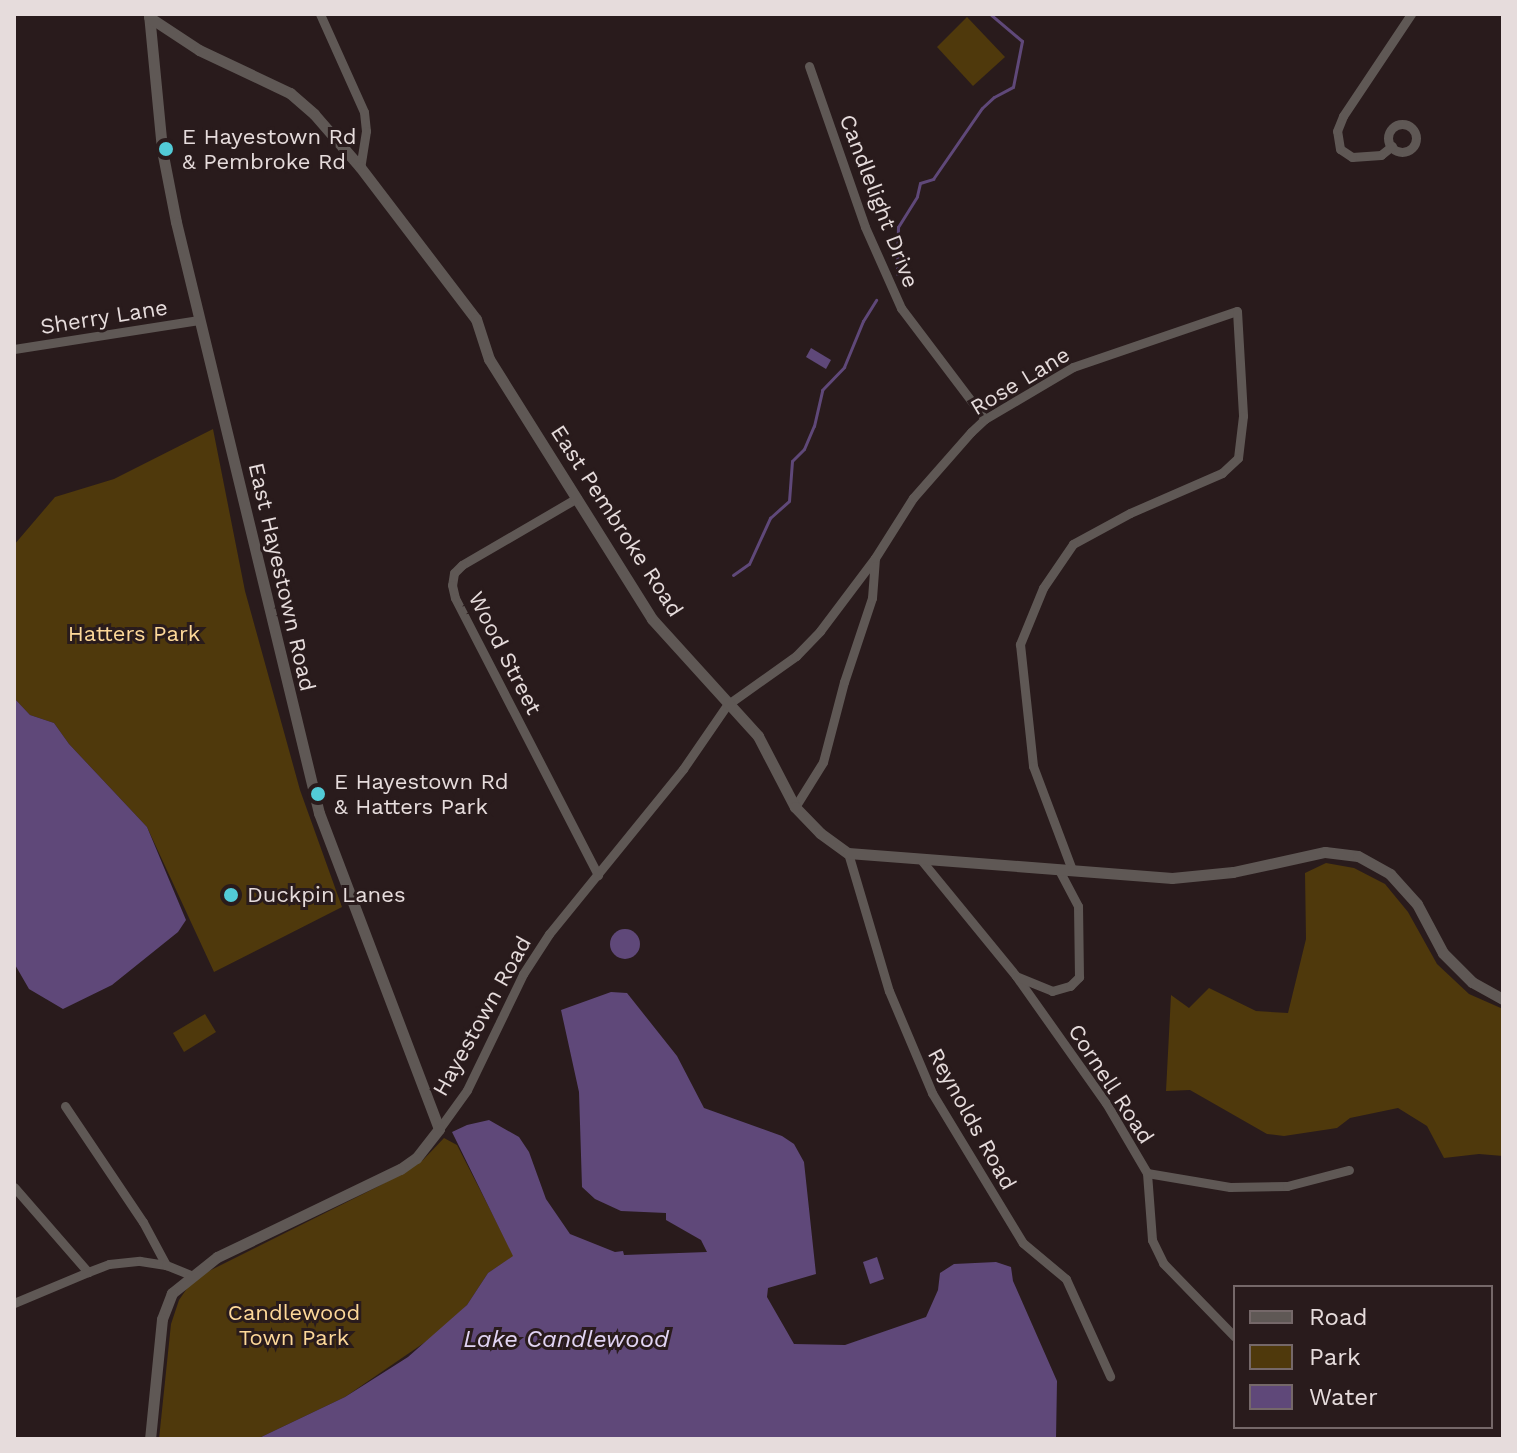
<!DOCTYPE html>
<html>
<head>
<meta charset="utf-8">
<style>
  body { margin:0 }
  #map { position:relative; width:1517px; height:1453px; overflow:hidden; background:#291b1c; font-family:"Work Sans",sans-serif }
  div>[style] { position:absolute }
  .green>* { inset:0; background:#4f390c }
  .water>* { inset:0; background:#5f4879 }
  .round { border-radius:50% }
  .stream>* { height:3px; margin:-1.5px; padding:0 1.5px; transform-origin:1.5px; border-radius:1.5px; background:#5f4879 }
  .minor>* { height:9px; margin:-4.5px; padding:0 4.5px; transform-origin:4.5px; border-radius:4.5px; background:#5f5855 }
  .minor>.ring { margin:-4.5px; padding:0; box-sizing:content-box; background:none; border:9px solid #5f5855; border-radius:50% }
  .tertiary>* { height:11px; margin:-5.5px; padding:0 5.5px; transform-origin:5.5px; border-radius:5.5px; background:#5f5855 }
  .dots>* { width:22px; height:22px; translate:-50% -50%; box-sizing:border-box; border:4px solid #291b1c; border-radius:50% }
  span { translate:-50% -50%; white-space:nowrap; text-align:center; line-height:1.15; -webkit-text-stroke:6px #291b1c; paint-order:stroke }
  .poi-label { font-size:22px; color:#e6dcdc }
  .left { translate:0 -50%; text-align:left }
  .street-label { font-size:22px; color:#e6dcdc }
  .park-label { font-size:22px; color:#fdd899 }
  .water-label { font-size:24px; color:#e1d4f3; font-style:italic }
  .frame { position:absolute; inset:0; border:16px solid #e6dcdc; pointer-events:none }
  .legend { position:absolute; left:1233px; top:1285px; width:260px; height:144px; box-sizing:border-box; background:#291b1c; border:2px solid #756869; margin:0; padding:10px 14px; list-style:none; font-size:24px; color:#e6dcdc }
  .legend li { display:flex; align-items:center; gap:16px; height:40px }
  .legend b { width:40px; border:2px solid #756869 }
</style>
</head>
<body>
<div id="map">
  <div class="green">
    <i style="clip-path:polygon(967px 17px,1005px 57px,973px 86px,937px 47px)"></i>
    <i style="clip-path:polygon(213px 429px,245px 591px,300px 790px,342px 907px,214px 972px,147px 827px,69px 744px,54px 723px,30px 715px,14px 698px,14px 545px,55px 497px,114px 479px)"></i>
    <i style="clip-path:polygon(1326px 863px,1354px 868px,1385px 884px,1408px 912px,1437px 964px,1469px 994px,1503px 1009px,1503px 1156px,1479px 1154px,1444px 1158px,1427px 1126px,1398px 1108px,1350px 1118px,1337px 1128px,1284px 1136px,1267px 1134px,1190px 1090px,1166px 1091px,1171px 995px,1189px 1008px,1209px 988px,1256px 1011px,1288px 1013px,1306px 939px,1305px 873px)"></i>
    <i style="clip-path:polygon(205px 1014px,216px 1032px,184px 1052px,173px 1033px)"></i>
    <i style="clip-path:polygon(444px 1138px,457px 1145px,514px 1256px,488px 1273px,467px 1305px,437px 1334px,345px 1397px,257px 1439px,159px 1439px,171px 1324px,179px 1300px,188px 1287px,201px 1275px,381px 1185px,423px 1160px)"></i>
  </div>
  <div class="water">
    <i style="clip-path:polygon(811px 348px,831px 360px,826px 369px,806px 357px)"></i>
    <i style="clip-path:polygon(14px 698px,30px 715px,54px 723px,69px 744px,147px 827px,186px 920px,178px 932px,112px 985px,63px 1009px,29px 989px,14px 963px)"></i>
    <i class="round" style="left:610px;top:929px;width:30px;height:30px"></i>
    <i style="clip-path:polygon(611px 992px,627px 993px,677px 1056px,704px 1108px,782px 1136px,794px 1144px,804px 1162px,816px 1274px,768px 1288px,767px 1297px,794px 1344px,845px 1345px,926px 1317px,938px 1290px,940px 1273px,954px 1264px,996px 1262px,1011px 1267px,1013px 1281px,1057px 1381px,1056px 1439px,257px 1439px,345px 1397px,408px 1357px,467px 1305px,488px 1273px,513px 1256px,452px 1132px,467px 1125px,489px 1120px,519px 1137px,529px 1152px,546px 1199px,570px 1234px,615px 1252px,623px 1251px,624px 1255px,707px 1252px,701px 1240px,666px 1220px,666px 1213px,621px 1211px,595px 1199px,582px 1187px,579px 1092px,561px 1010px)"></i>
    <i style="clip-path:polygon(877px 1257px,884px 1279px,870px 1284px,863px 1262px)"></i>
  </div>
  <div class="stream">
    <i style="left:897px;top:274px;width:47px;rotate:-88.8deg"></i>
    <i style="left:898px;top:227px;width:36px;rotate:-58deg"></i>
    <i style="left:917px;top:196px;width:13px;rotate:-77deg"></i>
    <i style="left:920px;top:183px;width:14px;rotate:-17deg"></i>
    <i style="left:933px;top:179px;width:86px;rotate:-55.4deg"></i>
    <i style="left:982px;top:108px;width:16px;rotate:-43deg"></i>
    <i style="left:994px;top:97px;width:21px;rotate:-28deg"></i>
    <i style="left:1013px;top:87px;width:47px;rotate:-78.9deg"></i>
    <i style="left:1022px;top:41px;width:42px;rotate:-139.8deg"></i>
    <i style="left:733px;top:575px;width:19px;rotate:-35deg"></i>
    <i style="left:749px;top:564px;width:51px;rotate:-65.5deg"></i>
    <i style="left:770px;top:518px;width:25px;rotate:-42deg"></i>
    <i style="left:789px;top:501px;width:40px;rotate:-85.7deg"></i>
    <i style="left:792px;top:461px;width:17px;rotate:-45deg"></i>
    <i style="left:804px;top:449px;width:25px;rotate:-67deg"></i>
    <i style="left:814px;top:426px;width:37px;rotate:-77deg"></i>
    <i style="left:822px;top:390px;width:32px;rotate:-46deg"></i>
    <i style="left:844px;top:367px;width:50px;rotate:-67.6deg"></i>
    <i style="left:863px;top:321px;width:25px;rotate:-58deg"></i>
  </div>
  <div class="minor">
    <i style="left:320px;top:14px;width:107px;rotate:65.8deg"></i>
    <i style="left:364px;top:112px;width:19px;rotate:84deg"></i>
    <i style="left:366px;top:131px;width:36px;rotate:99deg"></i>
    <i style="left:809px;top:66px;width:170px;rotate:70.8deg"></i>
    <i style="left:865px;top:227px;width:89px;rotate:66deg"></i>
    <i style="left:901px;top:308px;width:139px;rotate:52.9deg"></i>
    <i class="ring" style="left:1388px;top:124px;width:19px;height:19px"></i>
    <i style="left:1392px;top:146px;width:14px;rotate:141deg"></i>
    <i style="left:1381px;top:155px;width:29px;rotate:176deg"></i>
    <i style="left:1352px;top:157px;width:14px;rotate:-146deg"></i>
    <i style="left:1340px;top:149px;width:18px;rotate:-99deg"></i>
    <i style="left:1337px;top:131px;width:16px;rotate:-68deg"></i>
    <i style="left:1343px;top:116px;width:123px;rotate:-56.3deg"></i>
    <i style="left:14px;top:349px;width:187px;rotate:-8.9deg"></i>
    <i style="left:577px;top:498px;width:133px;rotate:149.8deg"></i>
    <i style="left:462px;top:565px;width:11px;rotate:135deg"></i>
    <i style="left:454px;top:573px;width:12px;rotate:99deg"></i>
    <i style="left:452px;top:585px;width:13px;rotate:77deg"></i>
    <i style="left:455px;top:598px;width:312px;rotate:62.7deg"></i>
    <i style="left:795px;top:807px;width:53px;rotate:-58.1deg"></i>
    <i style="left:823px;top:762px;width:83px;rotate:-75.3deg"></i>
    <i style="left:844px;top:682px;width:89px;rotate:-71.6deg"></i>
    <i style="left:872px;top:598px;width:40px;rotate:-85.7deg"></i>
    <i style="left:848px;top:853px;width:144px;rotate:73.5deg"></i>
    <i style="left:889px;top:991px;width:111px;rotate:67.1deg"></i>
    <i style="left:932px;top:1093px;width:175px;rotate:58.8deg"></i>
    <i style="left:1023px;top:1243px;width:56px;rotate:39.9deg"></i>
    <i style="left:1066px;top:1279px;width:107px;rotate:65.6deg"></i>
    <i style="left:922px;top:861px;width:149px;rotate:50.7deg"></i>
    <i style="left:1016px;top:976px;width:156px;rotate:54.7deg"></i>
    <i style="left:1106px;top:1103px;width:81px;rotate:59.6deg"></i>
    <i style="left:1147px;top:1173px;width:67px;rotate:85.7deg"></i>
    <i style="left:1152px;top:1240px;width:25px;rotate:64deg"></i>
    <i style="left:1163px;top:1263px;width:103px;rotate:45.8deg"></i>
    <i style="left:1018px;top:977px;width:37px;rotate:22deg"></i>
    <i style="left:1052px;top:991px;width:19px;rotate:-16deg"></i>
    <i style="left:1070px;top:986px;width:13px;rotate:-45deg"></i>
    <i style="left:1079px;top:977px;width:71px;rotate:-90.8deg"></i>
    <i style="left:1078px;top:906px;width:41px;rotate:-117.8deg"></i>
    <i style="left:65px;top:1106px;width:140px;rotate:56.1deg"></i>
    <i style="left:143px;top:1222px;width:49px;rotate:61.9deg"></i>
    <i style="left:439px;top:1129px;width:48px;rotate:-54.3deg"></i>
    <i style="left:467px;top:1090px;width:129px;rotate:-64.2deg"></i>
    <i style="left:523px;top:974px;width:48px;rotate:-57deg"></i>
    <i style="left:549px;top:934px;width:213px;rotate:-50.9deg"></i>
    <i style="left:683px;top:769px;width:78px;rotate:-55.5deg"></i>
    <i style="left:727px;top:705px;width:85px;rotate:-35.4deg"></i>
    <i style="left:796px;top:656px;width:35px;rotate:-46deg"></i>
    <i style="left:820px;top:631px;width:91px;rotate:-53deg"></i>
    <i style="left:875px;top:558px;width:71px;rotate:-57.7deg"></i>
    <i style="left:913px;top:498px;width:88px;rotate:-48.7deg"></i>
    <i style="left:971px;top:432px;width:19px;rotate:-43deg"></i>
    <i style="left:985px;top:419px;width:102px;rotate:-30.6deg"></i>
    <i style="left:1073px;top:367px;width:173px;rotate:-18.9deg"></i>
    <i style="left:1237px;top:311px;width:105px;rotate:86.7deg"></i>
    <i style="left:1243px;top:416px;width:42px;rotate:96.8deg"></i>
    <i style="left:1238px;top:458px;width:22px;rotate:137deg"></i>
    <i style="left:1222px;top:473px;width:100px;rotate:156.5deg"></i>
    <i style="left:1130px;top:513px;width:65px;rotate:151.5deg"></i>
    <i style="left:1073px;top:544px;width:53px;rotate:124.3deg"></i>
    <i style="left:1043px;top:588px;width:61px;rotate:112.3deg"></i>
    <i style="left:1020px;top:644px;width:123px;rotate:83.9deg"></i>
    <i style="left:1033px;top:766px;width:111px;rotate:69.4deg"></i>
    <i style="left:1147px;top:1173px;width:84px;rotate:9.6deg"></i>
    <i style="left:1230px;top:1187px;width:57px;rotate:-1deg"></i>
    <i style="left:1287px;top:1186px;width:64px;rotate:-14.5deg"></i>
    <i style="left:14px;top:1187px;width:113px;rotate:49deg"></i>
    <i style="left:88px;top:1272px;width:22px;rotate:-21deg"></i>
    <i style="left:109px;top:1264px;width:31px;rotate:-6deg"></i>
    <i style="left:140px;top:1261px;width:26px;rotate:9deg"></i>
    <i style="left:166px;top:1265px;width:27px;rotate:22deg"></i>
    <i style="left:14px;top:1303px;width:80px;rotate:-22.7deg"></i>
  </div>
  <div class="tertiary">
    <i style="left:149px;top:14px;width:137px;rotate:84.5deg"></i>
    <i style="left:162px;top:150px;width:73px;rotate:79deg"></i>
    <i style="left:176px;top:222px;width:608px;rotate:76.4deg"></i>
    <i style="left:319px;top:813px;width:338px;rotate:69.2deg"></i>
    <i style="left:439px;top:1129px;width:37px;rotate:128deg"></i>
    <i style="left:416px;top:1158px;width:19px;rotate:145deg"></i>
    <i style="left:400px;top:1169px;width:203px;rotate:154.3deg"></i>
    <i style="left:217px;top:1257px;width:58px;rotate:141.3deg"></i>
    <i style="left:172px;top:1293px;width:28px;rotate:111deg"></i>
    <i style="left:162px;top:1319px;width:121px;rotate:95.7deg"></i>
    <i style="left:149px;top:17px;width:60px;rotate:33.4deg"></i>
    <i style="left:199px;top:50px;width:101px;rotate:25.3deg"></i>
    <i style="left:290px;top:93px;width:32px;rotate:41deg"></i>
    <i style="left:314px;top:114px;width:70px;rotate:49deg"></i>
    <i style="left:360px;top:167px;width:191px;rotate:52.7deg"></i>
    <i style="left:476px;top:319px;width:42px;rotate:72deg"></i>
    <i style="left:489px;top:359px;width:307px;rotate:57.9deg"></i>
    <i style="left:652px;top:619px;width:158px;rotate:47.8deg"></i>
    <i style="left:758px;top:736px;width:80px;rotate:62.5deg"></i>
    <i style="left:795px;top:807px;width:36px;rotate:46deg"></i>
    <i style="left:820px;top:833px;width:34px;rotate:36deg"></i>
    <i style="left:848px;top:853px;width:325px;rotate:4.4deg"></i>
    <i style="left:1172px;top:878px;width:61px;rotate:-5.6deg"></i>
    <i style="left:1233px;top:872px;width:94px;rotate:-12.3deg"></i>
    <i style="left:1325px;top:852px;width:33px;rotate:7deg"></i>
    <i style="left:1358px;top:856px;width:37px;rotate:29deg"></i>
    <i style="left:1390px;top:874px;width:40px;rotate:48deg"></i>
    <i style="left:1417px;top:904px;width:55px;rotate:62deg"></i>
    <i style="left:1443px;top:953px;width:41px;rotate:45deg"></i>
    <i style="left:1472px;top:982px;width:35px;rotate:29deg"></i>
  </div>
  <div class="dots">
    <i style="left:166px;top:149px;background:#52cbd7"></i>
    <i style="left:318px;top:794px;background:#52cbd7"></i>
    <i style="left:231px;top:895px;background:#52cbd7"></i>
  </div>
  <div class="poi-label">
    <span class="left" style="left:182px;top:149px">E Hayestown Rd<br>&amp; Pembroke Rd</span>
    <span class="left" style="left:334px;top:794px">E Hayestown Rd<br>&amp; Hatters Park</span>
    <span class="left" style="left:247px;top:895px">Duckpin Lanes</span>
  </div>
  <div class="street-label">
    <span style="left:879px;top:201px;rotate:69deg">Candlelight Drive</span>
    <span style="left:104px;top:317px;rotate:-9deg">Sherry Lane</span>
    <span style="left:1020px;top:381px;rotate:-31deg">Rose Lane</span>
    <span style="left:617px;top:521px;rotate:57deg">East Pembroke Road</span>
    <span style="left:282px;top:577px;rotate:77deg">East Hayestown Road</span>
    <span style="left:505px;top:653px;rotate:63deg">Wood Street</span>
    <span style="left:482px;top:1016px;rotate:-61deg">Hayestown Road</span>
    <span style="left:1111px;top:1084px;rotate:57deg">Cornell Road</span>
    <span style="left:972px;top:1119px;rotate:61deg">Reynolds Road</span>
  </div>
  <div class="park-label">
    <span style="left:134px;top:634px">Hatters Park</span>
    <span style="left:294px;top:1325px">Candlewood<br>Town Park</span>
  </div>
  <div class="water-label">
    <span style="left:566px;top:1340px">Lake Candlewood</span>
  </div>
  <div class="frame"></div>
  <ul class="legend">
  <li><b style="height:10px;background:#5f5855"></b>Road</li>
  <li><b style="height:22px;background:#4f390c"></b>Park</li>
  <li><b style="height:22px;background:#5f4879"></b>Water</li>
  </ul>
</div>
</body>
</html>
